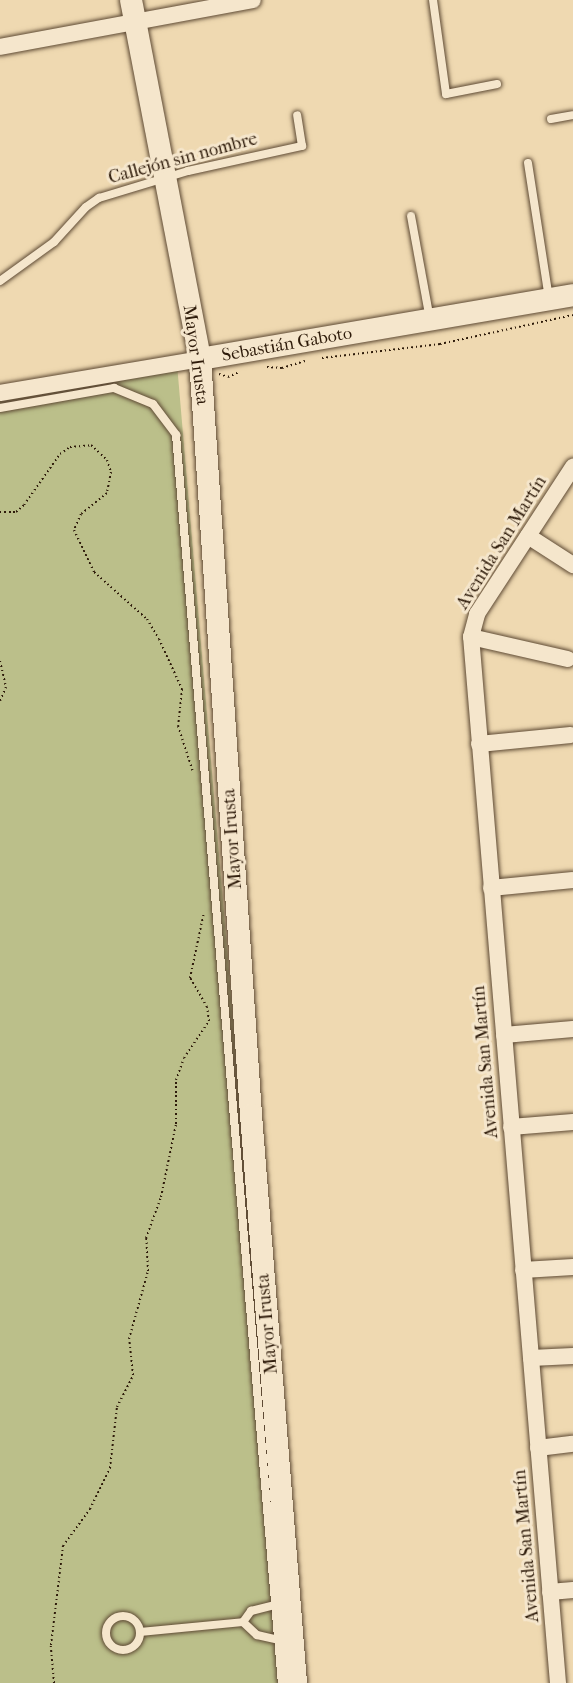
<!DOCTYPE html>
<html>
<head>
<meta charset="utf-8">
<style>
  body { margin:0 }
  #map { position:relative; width:573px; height:1683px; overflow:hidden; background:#efd9b1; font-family:"IM FELL French Canon",serif }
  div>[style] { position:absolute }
  .green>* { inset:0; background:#bbbf8a }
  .path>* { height:2px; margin-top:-1px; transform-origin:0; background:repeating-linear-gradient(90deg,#2e1b0a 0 1.5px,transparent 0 4.5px) }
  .roads { filter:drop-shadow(0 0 2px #5e4a34) drop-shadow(0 0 2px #5e4a34) }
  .lane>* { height:8px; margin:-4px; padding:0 4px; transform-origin:4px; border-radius:4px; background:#f5e6cc }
  .lane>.ring { margin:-4px; padding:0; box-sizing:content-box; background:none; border:8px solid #f5e6cc; border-radius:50% }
  .street>* { height:16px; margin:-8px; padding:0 8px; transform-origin:8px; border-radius:8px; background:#f5e6cc }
  .secondary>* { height:22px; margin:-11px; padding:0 11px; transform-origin:11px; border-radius:11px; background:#f5e6cc }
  span { translate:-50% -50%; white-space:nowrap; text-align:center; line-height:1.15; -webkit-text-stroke:6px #f5e6cc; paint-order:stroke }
  .street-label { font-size:18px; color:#2e1b0a }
</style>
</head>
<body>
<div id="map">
  <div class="green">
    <i style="clip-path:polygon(177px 364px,290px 1683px,0 1683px,0 399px)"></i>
  </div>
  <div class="path">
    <i style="left:322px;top:358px;width:119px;rotate:-6.8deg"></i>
    <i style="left:440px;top:344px;width:136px;rotate:-12.3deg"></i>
    <i style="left:267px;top:367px;width:15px;rotate:4deg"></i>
    <i style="left:282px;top:368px;width:24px;rotate:-17deg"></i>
    <i style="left:219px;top:374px;width:9px;rotate:18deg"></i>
    <i style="left:228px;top:377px;width:12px;rotate:-24deg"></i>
    <i style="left:0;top:512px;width:16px"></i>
    <i style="left:16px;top:512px;width:11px;rotate:-41deg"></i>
    <i style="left:24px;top:505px;width:62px;rotate:-54.8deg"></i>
    <i style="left:60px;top:454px;width:12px;rotate:-35deg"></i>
    <i style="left:70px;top:447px;width:21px;rotate:-5deg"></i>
    <i style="left:91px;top:445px;width:22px;rotate:43deg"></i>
    <i style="left:107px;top:460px;width:13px;rotate:72deg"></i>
    <i style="left:111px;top:472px;width:21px;rotate:101deg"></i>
    <i style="left:107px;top:493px;width:33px;rotate:141deg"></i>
    <i style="left:81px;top:514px;width:17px;rotate:114deg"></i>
    <i style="left:74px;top:530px;width:47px;rotate:64.5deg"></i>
    <i style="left:94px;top:572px;width:71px;rotate:41.6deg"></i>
    <i style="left:147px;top:619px;width:23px;rotate:59deg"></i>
    <i style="left:159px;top:639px;width:55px;rotate:65.3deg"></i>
    <i style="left:182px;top:689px;width:37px;rotate:96deg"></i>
    <i style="left:178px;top:726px;width:48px;rotate:71.9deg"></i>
    <i style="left:0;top:661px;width:27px;rotate:77deg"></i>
    <i style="left:6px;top:687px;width:15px;rotate:113deg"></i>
    <i style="left:54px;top:1683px;width:38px;rotate:-95deg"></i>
    <i style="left:51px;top:1645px;width:100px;rotate:-83.1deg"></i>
    <i style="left:63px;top:1546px;width:46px;rotate:-53.9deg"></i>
    <i style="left:90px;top:1509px;width:46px;rotate:-64deg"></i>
    <i style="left:110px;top:1468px;width:61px;rotate:-83.5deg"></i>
    <i style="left:117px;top:1407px;width:36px;rotate:-63deg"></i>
    <i style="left:133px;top:1375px;width:36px;rotate:-96deg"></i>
    <i style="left:129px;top:1339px;width:71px;rotate:-74.4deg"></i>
    <i style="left:148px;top:1271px;width:33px;rotate:-93deg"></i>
    <i style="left:146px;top:1238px;width:44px;rotate:-69.9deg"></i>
    <i style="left:161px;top:1197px;width:75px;rotate:-78.4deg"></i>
    <i style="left:176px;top:1124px;width:44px;rotate:-90deg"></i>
    <i style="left:176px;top:1080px;width:23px;rotate:-70deg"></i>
    <i style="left:184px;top:1058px;width:45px;rotate:-56deg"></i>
    <i style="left:209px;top:1021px;width:14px;rotate:-98deg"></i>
    <i style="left:207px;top:1007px;width:34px;rotate:-120deg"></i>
    <i style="left:190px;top:978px;width:67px;rotate:-78deg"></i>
  </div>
  <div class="roads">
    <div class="lane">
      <i style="left:433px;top:0;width:95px;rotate:82.1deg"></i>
      <i style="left:446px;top:94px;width:52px;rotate:-11.1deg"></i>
      <i style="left:551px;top:119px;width:22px;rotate:-10deg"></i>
      <i style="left:528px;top:163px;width:138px;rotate:81.2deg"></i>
      <i style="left:411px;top:216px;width:106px;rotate:79.6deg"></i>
      <i style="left:0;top:281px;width:67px;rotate:-35.8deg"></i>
      <i style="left:54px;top:242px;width:47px;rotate:-47.6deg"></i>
      <i style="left:86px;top:207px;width:16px;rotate:-35deg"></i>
      <i style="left:99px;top:198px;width:93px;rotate:-16.9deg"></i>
      <i style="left:188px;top:171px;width:117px;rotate:-12.4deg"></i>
      <i style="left:302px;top:146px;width:31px;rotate:-99deg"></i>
      <i style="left:0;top:408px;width:116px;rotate:-10deg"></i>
      <i style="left:114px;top:388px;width:42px;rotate:22.3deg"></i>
      <i style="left:153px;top:404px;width:39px;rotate:53deg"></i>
      <i style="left:176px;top:435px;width:1252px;rotate:85.15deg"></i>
      <i class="ring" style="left:106px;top:1616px;width:26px;height:26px"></i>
      <i style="left:243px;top:1622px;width:19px;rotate:43deg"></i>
      <i style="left:257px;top:1635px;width:22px;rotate:13deg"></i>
      <i style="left:140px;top:1632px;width:103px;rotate:-5.5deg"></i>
      <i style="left:243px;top:1622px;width:14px;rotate:-54deg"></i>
      <i style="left:251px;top:1611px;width:25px;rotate:-14deg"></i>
    </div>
    <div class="street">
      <i style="left:0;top:47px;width:257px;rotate:-10.5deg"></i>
      <i style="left:0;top:393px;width:203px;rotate:-9.6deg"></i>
      <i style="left:528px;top:536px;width:54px;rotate:32.8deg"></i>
      <i style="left:471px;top:637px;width:99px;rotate:12.8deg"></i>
      <i style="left:479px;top:744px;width:92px;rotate:-5.6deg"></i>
      <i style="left:491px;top:888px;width:82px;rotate:-5.6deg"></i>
      <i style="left:504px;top:1035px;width:69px;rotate:-5deg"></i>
      <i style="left:511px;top:1127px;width:62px;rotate:-4.6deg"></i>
      <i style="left:523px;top:1270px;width:50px;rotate:-3.4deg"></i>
      <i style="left:531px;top:1358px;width:42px;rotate:-2.7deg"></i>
      <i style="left:538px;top:1448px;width:35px;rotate:-7deg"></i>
      <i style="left:550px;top:1592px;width:23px;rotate:-5deg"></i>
      <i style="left:558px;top:1683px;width:1050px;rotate:-94.75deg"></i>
      <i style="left:471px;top:637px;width:24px;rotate:-75deg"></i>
      <i style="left:477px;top:614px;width:176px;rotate:-56.9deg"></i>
    </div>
    <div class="secondary">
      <i style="left:131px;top:0;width:366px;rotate:79.1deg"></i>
      <i style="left:200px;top:359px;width:758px;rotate:86.14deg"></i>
      <i style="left:251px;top:1115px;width:570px;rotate:85.47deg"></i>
      <i style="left:200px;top:359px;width:378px;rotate:-9.7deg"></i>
    </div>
  </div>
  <div class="street-label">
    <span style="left:183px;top:159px;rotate:-15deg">Callejón sin nombre</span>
    <span style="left:287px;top:345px;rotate:-10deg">Sebastián Gaboto</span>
    <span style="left:195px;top:355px;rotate:82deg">Mayor Irusta</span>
    <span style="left:502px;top:543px;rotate:-58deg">Avenida San Martín</span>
    <span style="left:233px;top:839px;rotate:-94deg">Mayor Irusta</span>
    <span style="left:486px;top:1062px;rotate:-95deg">Avenida San Martín</span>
    <span style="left:268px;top:1324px;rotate:-95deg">Mayor Irusta</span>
    <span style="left:527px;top:1546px;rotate:-95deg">Avenida San Martín</span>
  </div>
</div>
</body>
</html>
